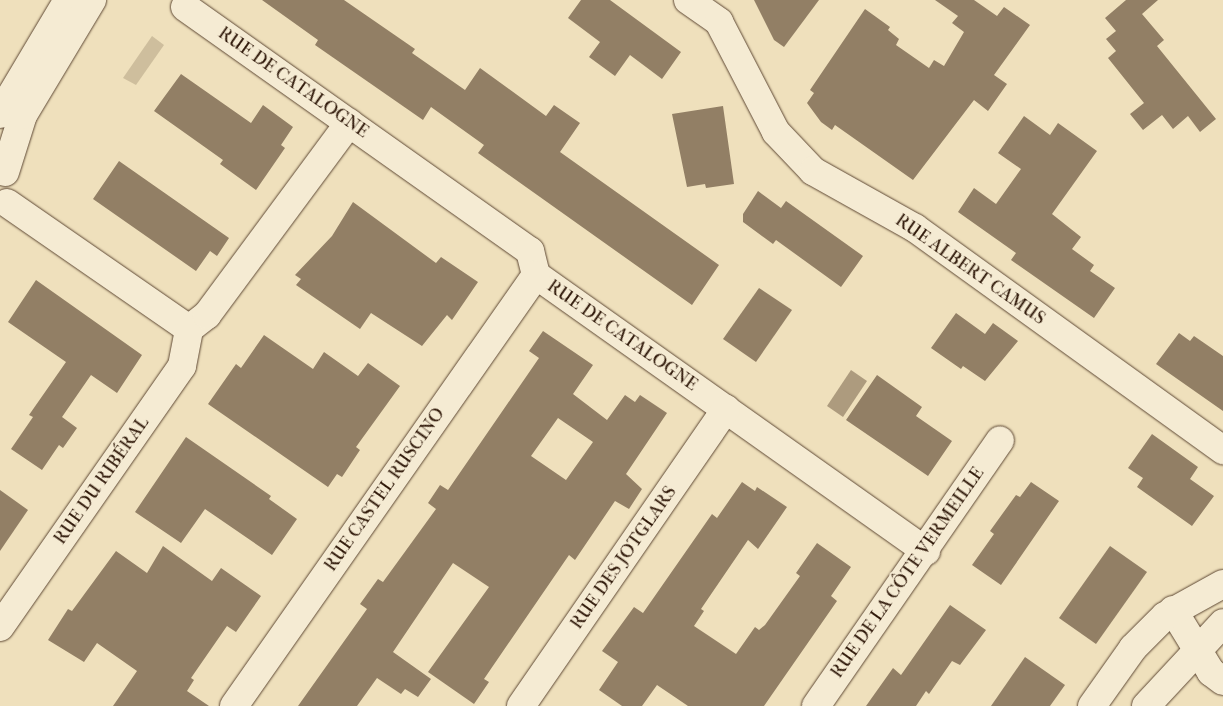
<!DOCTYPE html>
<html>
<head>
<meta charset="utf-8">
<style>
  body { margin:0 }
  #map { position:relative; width:1223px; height:706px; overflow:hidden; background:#efe0bc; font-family:"IM FELL French Canon",serif }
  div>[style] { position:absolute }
  .green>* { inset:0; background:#cebe9d }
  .water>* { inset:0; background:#ad9b7e }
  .building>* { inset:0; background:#927f65 }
  .roads { filter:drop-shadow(0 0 1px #5e4834) drop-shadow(0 0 1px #5e4834) }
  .street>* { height:28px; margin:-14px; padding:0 14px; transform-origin:14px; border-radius:14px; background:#f5ebd3 }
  span { translate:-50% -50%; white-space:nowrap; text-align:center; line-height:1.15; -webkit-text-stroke:4px #f5ebd3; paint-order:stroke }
  .street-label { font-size:18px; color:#2d1607 }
</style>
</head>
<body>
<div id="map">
  <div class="green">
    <i style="clip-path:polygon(152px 36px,164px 45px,136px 85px,123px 78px)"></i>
  </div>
  <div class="water">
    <i style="clip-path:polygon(851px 370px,867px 381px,843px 417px,827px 406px)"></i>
  </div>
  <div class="building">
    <i style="clip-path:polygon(262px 0,344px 0,415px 49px,412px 53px,465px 90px,480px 68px,546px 116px,554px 105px,580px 123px,560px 152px,719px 265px,692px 305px,478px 153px,484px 145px,431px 107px,423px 120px,315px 45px,318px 40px)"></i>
    <i style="clip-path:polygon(581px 0,610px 0,681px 52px,662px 79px,630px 55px,615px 76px,589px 57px,600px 42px,568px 18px)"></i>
    <i style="clip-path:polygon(754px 0,819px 0,784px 47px,774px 40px)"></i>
    <i style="clip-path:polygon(935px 0,974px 0,997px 16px,1004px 7px,1030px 25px,994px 75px,1007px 84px,988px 111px,974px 100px,913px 180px,835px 125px,832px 130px,821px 122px,807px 103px,814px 93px,810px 90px,865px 9px,890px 27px,888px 30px,899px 39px,896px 45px,929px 68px,934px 60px,944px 66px,964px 32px,952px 23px,958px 16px)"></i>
    <i style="clip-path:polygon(1126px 0,1158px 0,1142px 14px,1164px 40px,1157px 46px,1216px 119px,1200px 132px,1188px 116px,1173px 129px,1162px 115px,1143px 130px,1130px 114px,1144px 103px,1108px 58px,1116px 51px,1106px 39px,1116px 31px,1105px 18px)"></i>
    <i style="clip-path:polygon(181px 74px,251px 123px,263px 105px,293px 127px,281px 145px,285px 148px,256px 190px,220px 164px,223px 160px,154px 111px)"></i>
    <i style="clip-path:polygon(723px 106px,734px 184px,706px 188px,705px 184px,687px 187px,672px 114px)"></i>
    <i style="clip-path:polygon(1024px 116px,1050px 135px,1058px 123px,1097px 151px,1052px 214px,1081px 237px,1072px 249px,1094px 265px,1090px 271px,1115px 288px,1094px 318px,1011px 260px,1016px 253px,958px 212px,974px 188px,996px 204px,1021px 169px,998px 153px)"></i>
    <i style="clip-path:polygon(119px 161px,229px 238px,217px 256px,210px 251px,196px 271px,93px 199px)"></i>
    <i style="clip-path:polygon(758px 191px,781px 208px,786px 201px,863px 256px,841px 287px,776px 240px,773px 244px,743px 222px,743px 214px)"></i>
    <i style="clip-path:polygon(353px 202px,436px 263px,441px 257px,478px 282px,452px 320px,447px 315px,422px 346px,371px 313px,360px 329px,296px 285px,301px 279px,295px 275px,332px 236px)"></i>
    <i style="clip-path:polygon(36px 280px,142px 355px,117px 393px,91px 375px,62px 417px,77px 428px,63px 448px,59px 445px,42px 470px,11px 449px,33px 417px,29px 415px,66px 362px,8px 322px)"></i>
    <i style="clip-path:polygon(759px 288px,792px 310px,756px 362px,723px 339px)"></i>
    <i style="clip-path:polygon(956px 313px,985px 334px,993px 323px,1018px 341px,985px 381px,963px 366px,961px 369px,931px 348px)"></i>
    <i style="clip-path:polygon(evenodd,543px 331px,593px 365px,573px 394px,607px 420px,625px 395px,635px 402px,640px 395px,667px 413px,626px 474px,642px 489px,629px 509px,615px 501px,575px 560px,569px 555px,484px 679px,489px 682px,474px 704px,428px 672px,489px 587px,453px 563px,393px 652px,431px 679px,418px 697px,405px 689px,401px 694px,377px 678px,357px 706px,298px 706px,367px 609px,360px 604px,378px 579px,383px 582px,436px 509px,428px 503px,440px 485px,448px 490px,539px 358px,529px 351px,543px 331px,558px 418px,593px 442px,566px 480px,531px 456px,558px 418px)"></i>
    <i style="clip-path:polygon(1179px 333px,1190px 341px,1194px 336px,1223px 356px,1223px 411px,1156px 364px)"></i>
    <i style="clip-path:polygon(264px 335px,313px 369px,324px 352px,358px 376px,368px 363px,400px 386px,356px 447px,360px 450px,342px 477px,337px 474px,328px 487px,208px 404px,236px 364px,241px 368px)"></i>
    <i style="clip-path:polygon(877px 375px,922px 407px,916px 416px,952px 441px,928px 476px,846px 420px)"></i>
    <i style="clip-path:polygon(1152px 434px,1198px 467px,1190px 479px,1214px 496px,1192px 526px,1137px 487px,1143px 478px,1128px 468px)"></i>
    <i style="clip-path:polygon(186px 437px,271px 496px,269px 499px,297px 519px,272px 555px,205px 509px,181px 543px,135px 512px)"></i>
    <i style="clip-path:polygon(742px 482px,755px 491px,757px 487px,787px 507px,758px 549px,748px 540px,701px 609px,704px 611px,694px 626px,736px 654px,755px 627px,759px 630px,765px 625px,800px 576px,796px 573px,817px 543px,851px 567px,831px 596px,837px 601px,764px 706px,688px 706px,657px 685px,642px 706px,622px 706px,599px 690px,618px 662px,602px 651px,634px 607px,643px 613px,712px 514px,717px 518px)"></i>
    <i style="clip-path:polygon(1031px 482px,1059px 501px,1001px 585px,972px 565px,994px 534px,990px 531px,1016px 495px,1020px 497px)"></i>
    <i style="clip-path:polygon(0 490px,28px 510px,0 551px)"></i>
    <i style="clip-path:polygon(163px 546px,212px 581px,221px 568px,261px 596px,236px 632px,227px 626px,191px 678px,194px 680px,187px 691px,209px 706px,113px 706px,137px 671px,97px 643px,84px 662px,48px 640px,68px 609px,72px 611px,116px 551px,147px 573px)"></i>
    <i style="clip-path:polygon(1110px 546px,1147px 572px,1096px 644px,1059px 618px)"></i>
    <i style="clip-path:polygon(950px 605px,986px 630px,960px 665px,952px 661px,929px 694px,926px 691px,916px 706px,866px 706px,893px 668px,901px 675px)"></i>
    <i style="clip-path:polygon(1025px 657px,1065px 685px,1050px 706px,991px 706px)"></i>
  </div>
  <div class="roads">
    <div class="street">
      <i style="left:688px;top:0;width:38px;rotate:35deg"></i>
      <i style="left:719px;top:22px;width:124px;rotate:62.6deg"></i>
      <i style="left:776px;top:132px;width:54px;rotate:46.5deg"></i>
      <i style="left:813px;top:171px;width:117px;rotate:29.2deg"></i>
      <i style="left:915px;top:228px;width:380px;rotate:35.8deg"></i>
      <i style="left:185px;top:7px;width:423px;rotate:35.3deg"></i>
      <i style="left:530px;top:251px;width:25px;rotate:76deg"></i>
      <i style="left:536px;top:275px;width:478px;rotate:35.3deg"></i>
      <i style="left:0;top:114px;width:133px;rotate:-59.2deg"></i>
      <i style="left:5px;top:172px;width:60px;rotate:-72.5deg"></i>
      <i style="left:23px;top:115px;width:134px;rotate:-59deg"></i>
      <i style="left:7px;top:203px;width:221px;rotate:34.7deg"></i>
      <i style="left:1173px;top:610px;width:73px;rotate:58.5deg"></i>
      <i style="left:1211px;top:672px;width:15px;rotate:37deg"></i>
      <i style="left:0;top:627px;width:318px;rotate:-55.1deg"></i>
      <i style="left:182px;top:366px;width:38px;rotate:-79deg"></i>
      <i style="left:189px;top:329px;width:23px;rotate:-38deg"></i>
      <i style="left:207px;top:315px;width:239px;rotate:-53.5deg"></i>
      <i style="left:234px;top:706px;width:526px;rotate:-54.98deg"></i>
      <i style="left:521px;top:706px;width:361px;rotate:-55.4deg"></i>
      <i style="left:816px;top:706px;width:323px;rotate:-55.3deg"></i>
      <i style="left:1092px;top:706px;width:71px;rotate:-54.7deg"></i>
      <i style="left:1133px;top:648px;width:45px;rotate:-45deg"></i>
      <i style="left:1165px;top:616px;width:66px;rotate:-28.9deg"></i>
      <i style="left:1146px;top:706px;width:113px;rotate:-47.1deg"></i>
    </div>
  </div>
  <div class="street-label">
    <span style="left:293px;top:83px;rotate:35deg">RUE DE CATALOGNE</span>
    <span style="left:970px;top:270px;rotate:35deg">RUE ALBERT CAMUS</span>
    <span style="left:622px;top:336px;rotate:35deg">RUE DE CATALOGNE</span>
    <span style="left:102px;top:481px;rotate:-55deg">RUE DU RIBÉRAL</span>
    <span style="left:385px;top:490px;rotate:-55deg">RUE CASTEL RUSCINO</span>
    <span style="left:624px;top:558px;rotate:-55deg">RUE DES JOTGLARS</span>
    <span style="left:908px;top:573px;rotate:-55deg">RUE DE LA CÔTE VERMEILLE</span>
  </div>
</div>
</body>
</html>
